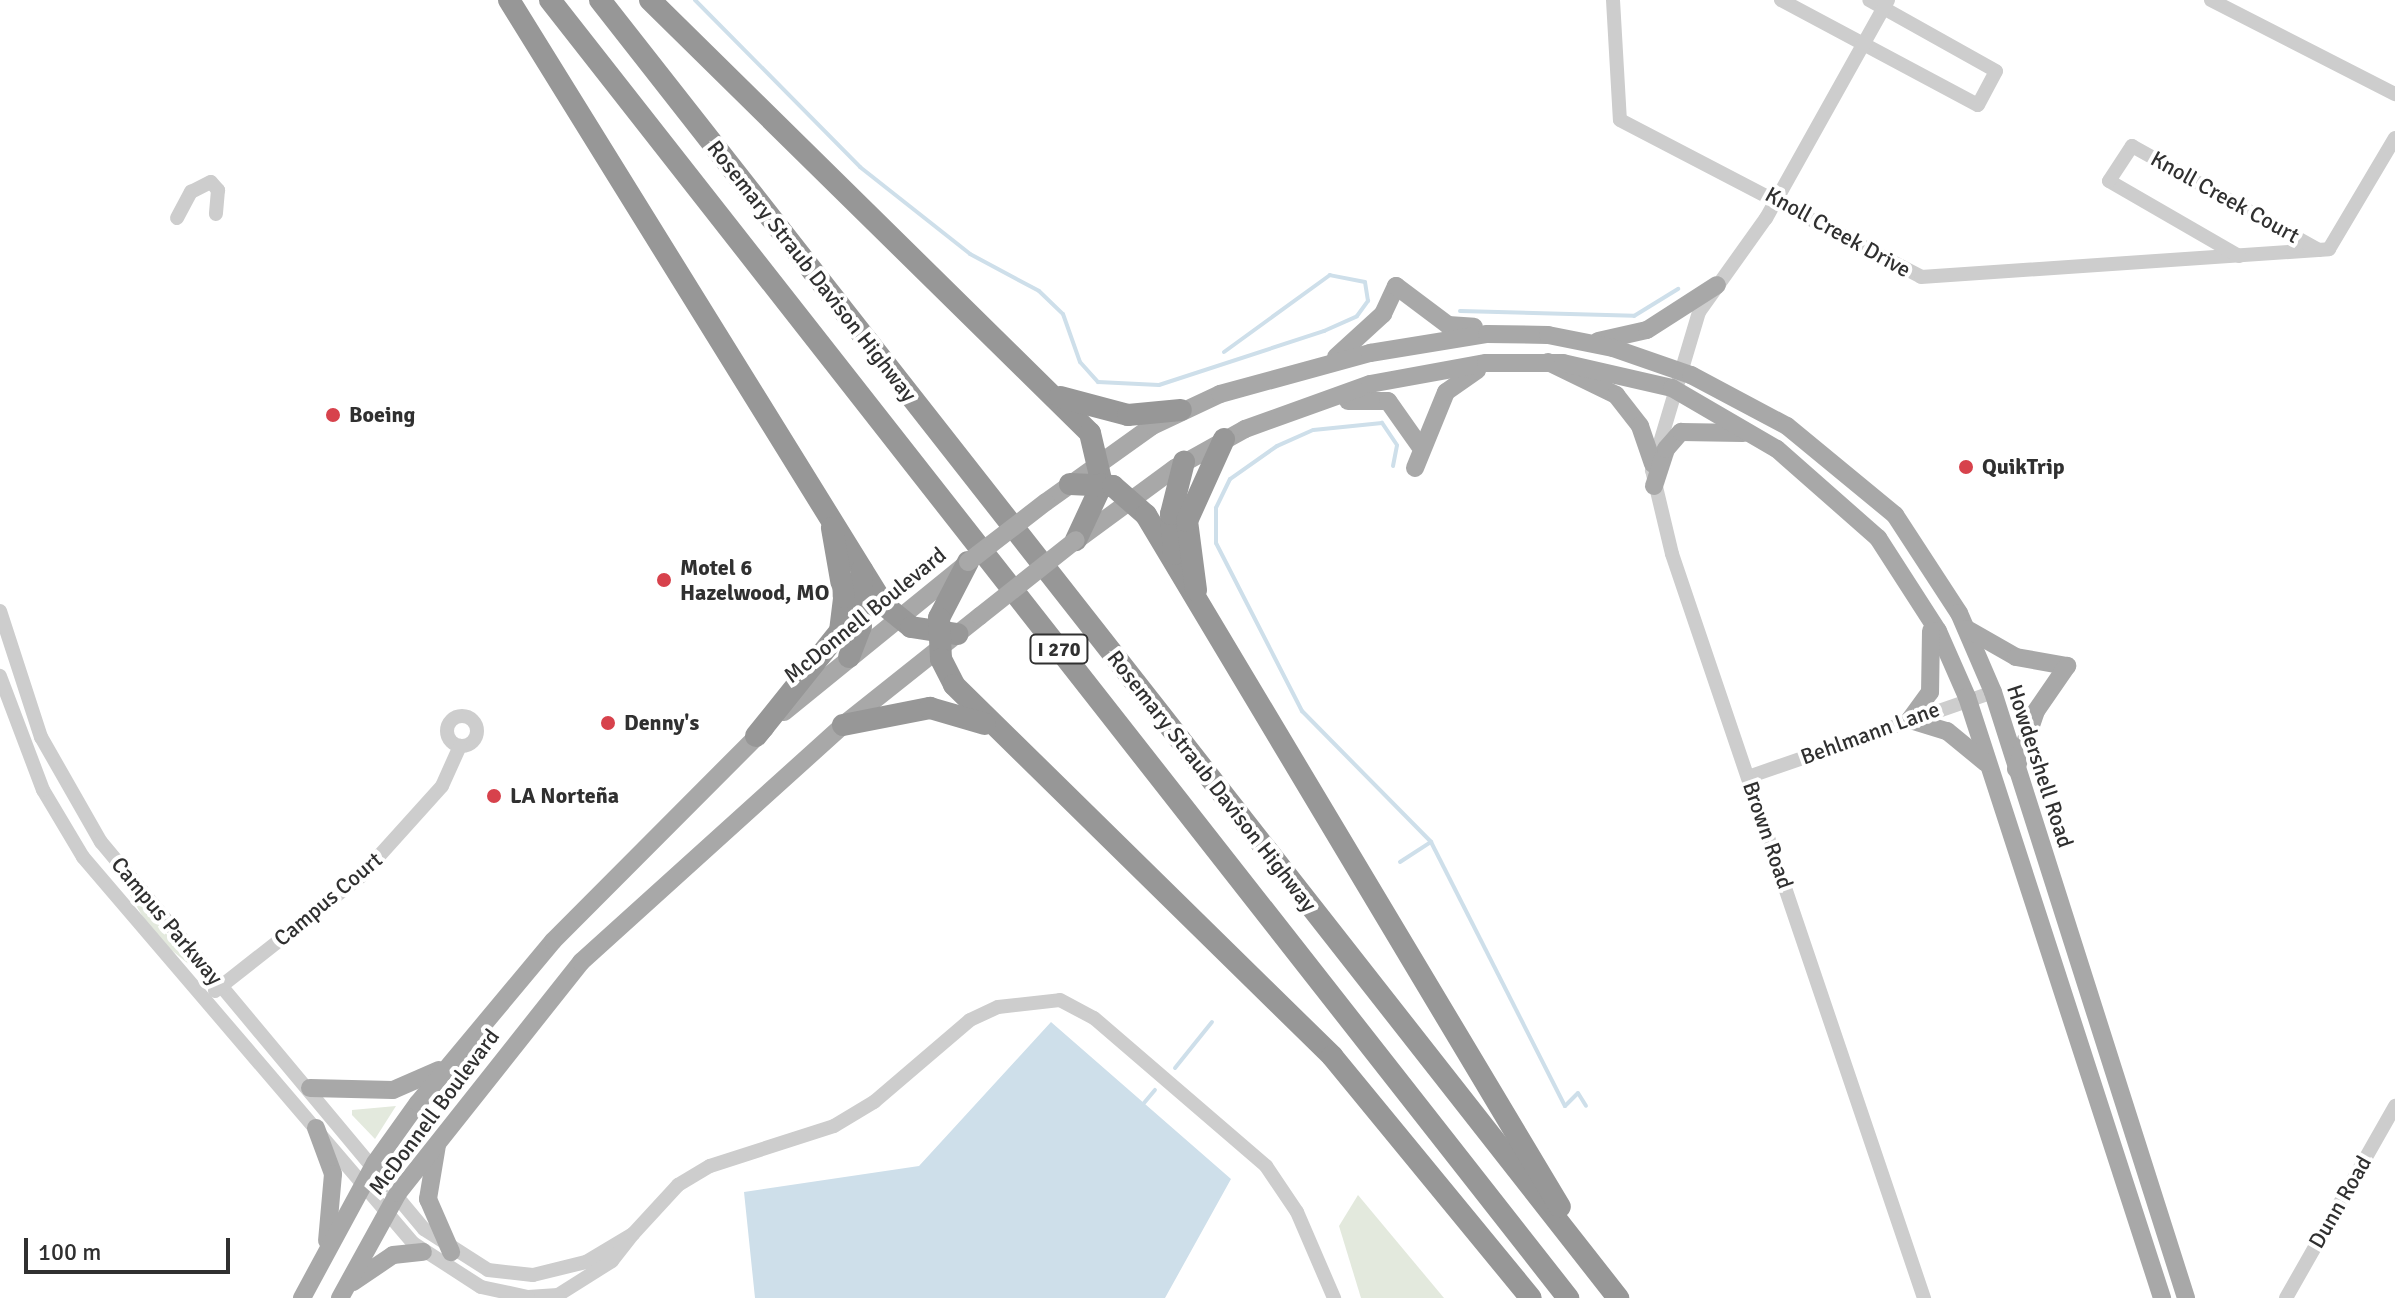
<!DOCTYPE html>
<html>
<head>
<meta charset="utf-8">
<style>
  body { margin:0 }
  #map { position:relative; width:2395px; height:1298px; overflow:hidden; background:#fff; font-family:Signika,sans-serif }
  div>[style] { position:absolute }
  .green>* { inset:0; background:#e3e9dd }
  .water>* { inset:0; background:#cedfea }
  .stream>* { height:4px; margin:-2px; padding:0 2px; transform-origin:2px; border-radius:2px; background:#cedfea }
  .minor>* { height:14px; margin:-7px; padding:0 7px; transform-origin:7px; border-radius:7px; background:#cdcdcd }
  .minor>.ring { margin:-7px; padding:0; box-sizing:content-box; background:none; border:14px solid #cdcdcd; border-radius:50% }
  .major>* { height:18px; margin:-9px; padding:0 9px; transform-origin:9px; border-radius:9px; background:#a8a8a8 }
  .highway>* { height:22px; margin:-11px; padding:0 11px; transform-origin:11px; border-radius:11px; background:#979797 }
  .major-bridge>* { height:18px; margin:-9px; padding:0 9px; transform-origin:9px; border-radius:9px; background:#a8a8a8 }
  .dots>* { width:22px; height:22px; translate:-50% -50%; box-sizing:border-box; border:4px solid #fff; border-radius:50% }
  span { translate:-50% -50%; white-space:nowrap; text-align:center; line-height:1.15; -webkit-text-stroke:8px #fff; paint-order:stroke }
  .shield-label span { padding:2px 6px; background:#fff; border:2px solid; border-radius:6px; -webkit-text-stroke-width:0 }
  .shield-label { font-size:20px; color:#303030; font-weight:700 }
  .street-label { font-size:22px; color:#303030 }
  .poi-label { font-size:22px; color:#303030; font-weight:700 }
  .left { translate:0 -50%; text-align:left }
  .scale { position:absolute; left:24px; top:1238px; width:206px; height:36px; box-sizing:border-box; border:4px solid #303030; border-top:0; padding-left:10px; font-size:24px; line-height:28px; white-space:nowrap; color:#303030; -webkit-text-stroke:6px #fff; paint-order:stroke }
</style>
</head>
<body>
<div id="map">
  <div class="green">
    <i style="clip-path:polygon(130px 895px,136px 897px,196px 970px,154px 936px)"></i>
    <i style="clip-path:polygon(396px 1106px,375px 1139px,352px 1115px,352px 1110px)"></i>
    <i style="clip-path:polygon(1358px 1195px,1444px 1298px,1361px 1298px,1339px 1226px)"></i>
  </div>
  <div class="water">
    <i style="clip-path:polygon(1051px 1022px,1231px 1179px,1165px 1298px,755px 1298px,744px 1192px,919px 1166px)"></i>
  </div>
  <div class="stream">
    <i style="left:695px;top:0;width:235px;rotate:45.3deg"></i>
    <i style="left:860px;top:167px;width:140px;rotate:38.3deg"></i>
    <i style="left:970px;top:254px;width:78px;rotate:28.2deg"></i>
    <i style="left:1039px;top:291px;width:33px;rotate:44deg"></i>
    <i style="left:1063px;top:314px;width:51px;rotate:70.5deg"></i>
    <i style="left:1080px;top:362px;width:27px;rotate:48deg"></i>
    <i style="left:1098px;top:382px;width:61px;rotate:2.8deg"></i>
    <i style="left:1159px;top:385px;width:174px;rotate:-18.1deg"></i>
    <i style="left:1324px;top:331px;width:36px;rotate:-24deg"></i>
    <i style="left:1357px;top:316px;width:19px;rotate:-54deg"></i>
    <i style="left:1368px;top:301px;width:19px;rotate:-99deg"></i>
    <i style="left:1365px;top:282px;width:36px;rotate:-169deg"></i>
    <i style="left:1330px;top:275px;width:131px;rotate:144deg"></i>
    <i style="left:1460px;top:311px;width:174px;rotate:1.6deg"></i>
    <i style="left:1634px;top:316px;width:52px;rotate:-31.5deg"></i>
    <i style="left:1393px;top:466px;width:21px;rotate:-79deg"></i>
    <i style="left:1397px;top:445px;width:27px;rotate:-124deg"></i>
    <i style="left:1382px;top:423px;width:69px;rotate:174.2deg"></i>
    <i style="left:1313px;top:430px;width:39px;rotate:156deg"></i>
    <i style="left:1277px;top:446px;width:57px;rotate:144.9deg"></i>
    <i style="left:1230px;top:479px;width:32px;rotate:116deg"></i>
    <i style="left:1216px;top:508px;width:35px;rotate:90deg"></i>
    <i style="left:1216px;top:543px;width:189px;rotate:62.9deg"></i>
    <i style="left:1302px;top:711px;width:184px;rotate:45.4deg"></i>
    <i style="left:1431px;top:842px;width:296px;rotate:63.1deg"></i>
    <i style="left:1565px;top:1106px;width:18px;rotate:-45deg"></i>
    <i style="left:1578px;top:1093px;width:15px;rotate:58deg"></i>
    <i style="left:1400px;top:862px;width:37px;rotate:-33deg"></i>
    <i style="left:1175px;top:1068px;width:59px;rotate:-51.2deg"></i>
    <i style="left:1144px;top:1103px;width:17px;rotate:-50deg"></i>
  </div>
  <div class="minor">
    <i style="left:1613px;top:0;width:120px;rotate:86.7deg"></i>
    <i style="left:1620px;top:120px;width:339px;rotate:27.5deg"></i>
    <i style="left:1921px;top:277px;width:409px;rotate:-3.9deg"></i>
    <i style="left:2329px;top:249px;width:129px;rotate:-59.3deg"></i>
    <i style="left:1781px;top:0;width:223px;rotate:28.1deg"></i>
    <i style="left:1978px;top:105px;width:38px;rotate:-62deg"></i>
    <i style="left:1996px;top:71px;width:145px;rotate:-150.8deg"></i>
    <i style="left:1888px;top:0;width:250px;rotate:119.2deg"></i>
    <i style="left:1766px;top:218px;width:115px;rotate:125.5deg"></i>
    <i style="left:1699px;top:312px;width:165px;rotate:106.6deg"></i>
    <i style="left:1652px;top:470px;width:86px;rotate:76.6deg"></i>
    <i style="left:1672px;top:554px;width:786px;rotate:71.29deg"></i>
    <i style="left:2211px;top:0;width:207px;rotate:27.1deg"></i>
    <i style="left:177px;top:218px;width:30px;rotate:-62deg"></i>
    <i style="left:191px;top:192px;width:22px;rotate:-27deg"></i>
    <i style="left:211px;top:182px;width:11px;rotate:49deg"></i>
    <i style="left:218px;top:190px;width:24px;rotate:95deg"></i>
    <i style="left:2239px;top:256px;width:150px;rotate:-150deg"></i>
    <i style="left:2109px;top:181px;width:42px;rotate:-56.7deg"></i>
    <i style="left:2132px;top:146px;width:214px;rotate:29.1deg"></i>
    <i style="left:0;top:611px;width:133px;rotate:72deg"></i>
    <i style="left:41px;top:737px;width:121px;rotate:60.3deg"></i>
    <i style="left:101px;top:842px;width:504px;rotate:50.15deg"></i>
    <i style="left:424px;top:1229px;width:76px;rotate:32.6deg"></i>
    <i style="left:488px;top:1270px;width:45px;rotate:6.3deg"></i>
    <i style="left:533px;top:1275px;width:55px;rotate:-13.8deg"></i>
    <i style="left:586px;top:1262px;width:55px;rotate:-30.8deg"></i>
    <i style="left:633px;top:1234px;width:34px;rotate:128deg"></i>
    <i style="left:612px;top:1261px;width:64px;rotate:147.8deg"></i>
    <i style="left:558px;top:1295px;width:30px;rotate:176deg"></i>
    <i style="left:528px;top:1297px;width:48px;rotate:-168deg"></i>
    <i style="left:481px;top:1287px;width:81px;rotate:-147.1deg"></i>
    <i style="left:413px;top:1243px;width:508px;rotate:-130.53deg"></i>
    <i style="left:83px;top:857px;width:78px;rotate:-120.8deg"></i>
    <i style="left:43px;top:790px;width:122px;rotate:-110.7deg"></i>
    <i class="ring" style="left:447px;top:716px;width:16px;height:16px"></i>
    <i style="left:1748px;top:777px;width:259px;rotate:-19.1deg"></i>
    <i style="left:215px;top:991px;width:186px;rotate:-38.2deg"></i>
    <i style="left:361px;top:876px;width:121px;rotate:-48deg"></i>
    <i style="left:442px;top:786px;width:44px;rotate:-65.8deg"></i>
    <i style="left:633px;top:1234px;width:67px;rotate:-47.4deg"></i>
    <i style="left:678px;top:1185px;width:37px;rotate:-31deg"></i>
    <i style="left:710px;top:1166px;width:130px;rotate:-17.9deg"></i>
    <i style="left:834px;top:1126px;width:47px;rotate:-31deg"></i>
    <i style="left:874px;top:1102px;width:126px;rotate:-40.5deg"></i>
    <i style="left:970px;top:1020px;width:31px;rotate:-25deg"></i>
    <i style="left:998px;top:1007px;width:62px;rotate:-6.4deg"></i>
    <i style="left:1060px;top:1000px;width:38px;rotate:28deg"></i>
    <i style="left:1094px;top:1018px;width:227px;rotate:40.7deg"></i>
    <i style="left:1266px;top:1166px;width:55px;rotate:56deg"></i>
    <i style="left:1297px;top:1212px;width:94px;rotate:66.7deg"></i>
    <i style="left:2286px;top:1298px;width:221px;rotate:-60.4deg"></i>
  </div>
  <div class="major">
    <i style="left:1598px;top:341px;width:50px;rotate:-12.7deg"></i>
    <i style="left:1647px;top:330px;width:83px;rotate:-32.7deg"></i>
    <i style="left:1336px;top:357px;width:64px;rotate:-42.5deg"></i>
    <i style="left:1383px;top:314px;width:31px;rotate:-65deg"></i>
    <i style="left:1396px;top:286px;width:65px;rotate:36.9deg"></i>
    <i style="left:1448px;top:325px;width:26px;rotate:4deg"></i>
    <i style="left:1548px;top:362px;width:76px;rotate:25.9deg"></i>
    <i style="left:1616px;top:395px;width:39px;rotate:52deg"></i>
    <i style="left:1640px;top:426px;width:40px;rotate:71.1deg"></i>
    <i style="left:1348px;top:401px;width:40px"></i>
    <i style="left:1388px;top:401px;width:54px;rotate:54.8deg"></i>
    <i style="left:1415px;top:468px;width:82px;rotate:-67.8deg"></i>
    <i style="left:1446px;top:392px;width:38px;rotate:-35deg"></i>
    <i style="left:1654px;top:486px;width:39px;rotate:-72deg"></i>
    <i style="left:1666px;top:449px;width:23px;rotate:-49deg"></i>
    <i style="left:1681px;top:432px;width:62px;rotate:0.9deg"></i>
    <i style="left:1046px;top:502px;width:130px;rotate:-35.6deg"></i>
    <i style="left:1152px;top:426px;width:75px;rotate:-25.2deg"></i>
    <i style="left:1220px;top:394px;width:156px;rotate:-15.3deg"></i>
    <i style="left:1370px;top:353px;width:119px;rotate:-9.2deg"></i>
    <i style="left:1487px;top:334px;width:61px;rotate:0.9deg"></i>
    <i style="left:1548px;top:335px;width:66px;rotate:11.3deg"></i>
    <i style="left:1613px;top:348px;width:83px;rotate:19.1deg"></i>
    <i style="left:1691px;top:375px;width:109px;rotate:28deg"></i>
    <i style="left:1787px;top:426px;width:140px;rotate:39.5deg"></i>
    <i style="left:1895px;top:515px;width:117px;rotate:56.9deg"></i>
    <i style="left:1959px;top:613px;width:86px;rotate:66.7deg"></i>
    <i style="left:1993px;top:692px;width:636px;rotate:72.33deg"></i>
    <i style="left:1077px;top:540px;width:122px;rotate:-36.3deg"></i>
    <i style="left:1175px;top:468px;width:80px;rotate:-29.1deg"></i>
    <i style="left:1245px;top:429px;width:133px;rotate:-19.8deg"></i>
    <i style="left:1370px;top:384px;width:118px;rotate:-10.3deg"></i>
    <i style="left:1486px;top:363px;width:77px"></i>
    <i style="left:1563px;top:363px;width:112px;rotate:12.9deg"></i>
    <i style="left:1672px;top:388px;width:121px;rotate:30.2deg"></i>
    <i style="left:1777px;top:449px;width:135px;rotate:41.4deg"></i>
    <i style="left:1878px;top:538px;width:111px;rotate:57.2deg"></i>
    <i style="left:1938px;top:631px;width:72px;rotate:66.3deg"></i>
    <i style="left:1967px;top:697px;width:632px;rotate:72.02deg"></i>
    <i style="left:1967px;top:629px;width:56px;rotate:29.7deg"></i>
    <i style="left:2016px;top:657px;width:52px;rotate:10deg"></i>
    <i style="left:1931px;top:631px;width:61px;rotate:90.9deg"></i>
    <i style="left:1930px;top:692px;width:34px;rotate:126deg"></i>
    <i style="left:1910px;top:720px;width:39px;rotate:17deg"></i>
    <i style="left:1947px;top:731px;width:50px;rotate:39.4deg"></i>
    <i style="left:784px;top:712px;width:235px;rotate:-39.1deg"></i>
    <i style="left:2016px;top:769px;width:61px;rotate:-71deg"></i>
    <i style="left:2036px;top:711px;width:55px;rotate:-55.4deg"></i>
    <i style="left:310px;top:1088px;width:83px;rotate:1.4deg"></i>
    <i style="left:393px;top:1090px;width:50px;rotate:-23.5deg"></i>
    <i style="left:316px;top:1128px;width:49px;rotate:69.7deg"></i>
    <i style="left:333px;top:1174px;width:67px;rotate:95.1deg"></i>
    <i style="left:437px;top:1145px;width:55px;rotate:99.5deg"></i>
    <i style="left:428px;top:1199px;width:58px;rotate:66.5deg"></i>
    <i style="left:353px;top:1282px;width:48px;rotate:-34deg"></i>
    <i style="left:393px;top:1255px;width:30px;rotate:-6deg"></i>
    <i style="left:302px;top:1298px;width:153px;rotate:-61.6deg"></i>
    <i style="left:375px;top:1163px;width:74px;rotate:-54.4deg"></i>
    <i style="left:418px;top:1103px;width:211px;rotate:-50.2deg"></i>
    <i style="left:553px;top:941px;width:301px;rotate:-45.1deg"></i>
    <i style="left:340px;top:1298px;width:120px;rotate:-61.1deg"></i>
    <i style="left:398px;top:1193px;width:295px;rotate:-51.6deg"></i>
    <i style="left:581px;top:962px;width:353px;rotate:-42.1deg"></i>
    <i style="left:843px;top:725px;width:175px;rotate:-38.5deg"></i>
  </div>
  <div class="highway">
    <i style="left:509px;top:0;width:712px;rotate:58.21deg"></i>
    <i style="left:884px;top:605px;width:35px;rotate:39deg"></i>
    <i style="left:911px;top:627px;width:47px;rotate:8.7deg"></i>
    <i style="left:550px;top:0;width:1650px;rotate:51.89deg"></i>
    <i style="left:600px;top:0;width:1650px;rotate:51.89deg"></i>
    <i style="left:650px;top:0;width:617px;rotate:44.54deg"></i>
    <i style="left:1090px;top:433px;width:52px;rotate:76.8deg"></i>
    <i style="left:1102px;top:484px;width:62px;rotate:114.9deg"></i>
    <i style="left:1060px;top:397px;width:70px;rotate:14.8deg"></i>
    <i style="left:1128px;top:415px;width:53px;rotate:-5.4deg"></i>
    <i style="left:1070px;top:484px;width:43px;rotate:2.7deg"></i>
    <i style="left:1113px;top:486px;width:44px;rotate:41.3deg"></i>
    <i style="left:1146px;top:515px;width:806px;rotate:59.11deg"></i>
    <i style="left:1174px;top:554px;width:40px;rotate:-94.3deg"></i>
    <i style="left:1171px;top:514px;width:54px;rotate:-76deg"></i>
    <i style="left:968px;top:562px;width:63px;rotate:117.4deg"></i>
    <i style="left:939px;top:618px;width:41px;rotate:87.2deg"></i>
    <i style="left:941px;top:659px;width:29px;rotate:63deg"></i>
    <i style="left:954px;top:685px;width:530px;rotate:44.46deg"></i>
    <i style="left:1332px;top:1056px;width:313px;rotate:50.6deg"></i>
    <i style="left:1196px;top:590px;width:70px;rotate:-97.4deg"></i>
    <i style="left:1187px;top:521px;width:90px;rotate:-65.7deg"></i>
    <i style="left:849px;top:657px;width:33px;rotate:-69deg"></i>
    <i style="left:861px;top:626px;width:56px;rotate:-89deg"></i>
    <i style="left:843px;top:725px;width:89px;rotate:-11.1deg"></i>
    <i style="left:930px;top:708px;width:57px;rotate:16.2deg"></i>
    <i style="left:756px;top:736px;width:134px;rotate:-51.3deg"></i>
    <i style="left:840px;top:631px;width:34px;rotate:-83deg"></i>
    <i style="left:844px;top:597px;width:70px;rotate:-99.9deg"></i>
  </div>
  <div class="major-bridge">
    <i style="left:968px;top:562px;width:98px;rotate:-37.6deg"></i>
    <i style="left:980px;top:616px;width:122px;rotate:-38.4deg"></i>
  </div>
  <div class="dots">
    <i style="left:333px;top:415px;background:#d7424c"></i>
    <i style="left:1966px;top:467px;background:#d7424c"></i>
    <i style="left:664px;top:580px;background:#d7424c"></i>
    <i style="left:608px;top:723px;background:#d7424c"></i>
    <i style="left:494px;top:796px;background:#d7424c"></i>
  </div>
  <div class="shield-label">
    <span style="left:1059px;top:649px">I 270</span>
  </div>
  <div class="street-label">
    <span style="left:2225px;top:197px;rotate:29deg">Knoll Creek Court</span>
    <span style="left:1838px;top:232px;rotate:29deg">Knoll Creek Drive</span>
    <span style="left:812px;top:271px;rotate:52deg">Rosemary Straub Davison Highway</span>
    <span style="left:865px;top:615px;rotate:-39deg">McDonnell Boulevard</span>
    <span style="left:1870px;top:733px;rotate:-20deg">Behlmann Lane</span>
    <span style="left:2040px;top:766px;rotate:72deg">Howdershell Road</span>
    <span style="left:1212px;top:781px;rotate:52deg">Rosemary Straub Davison Highway</span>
    <span style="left:1768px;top:835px;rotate:71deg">Brown Road</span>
    <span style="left:328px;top:899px;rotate:-40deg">Campus Court</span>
    <span style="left:167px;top:921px;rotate:50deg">Campus Parkway</span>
    <span style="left:434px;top:1112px;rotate:-53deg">McDonnell Boulevard</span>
    <span style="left:2340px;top:1202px;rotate:-60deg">Dunn Road</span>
  </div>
  <div class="poi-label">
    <span class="left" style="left:349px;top:415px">Boeing</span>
    <span class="left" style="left:1982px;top:467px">QuikTrip</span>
    <span class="left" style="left:680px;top:580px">Motel 6<br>Hazelwood, MO</span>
    <span class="left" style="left:624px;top:723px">Denny's</span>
    <span class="left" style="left:510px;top:796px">LA Norteña</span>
  </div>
  <div class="scale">100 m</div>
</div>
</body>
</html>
